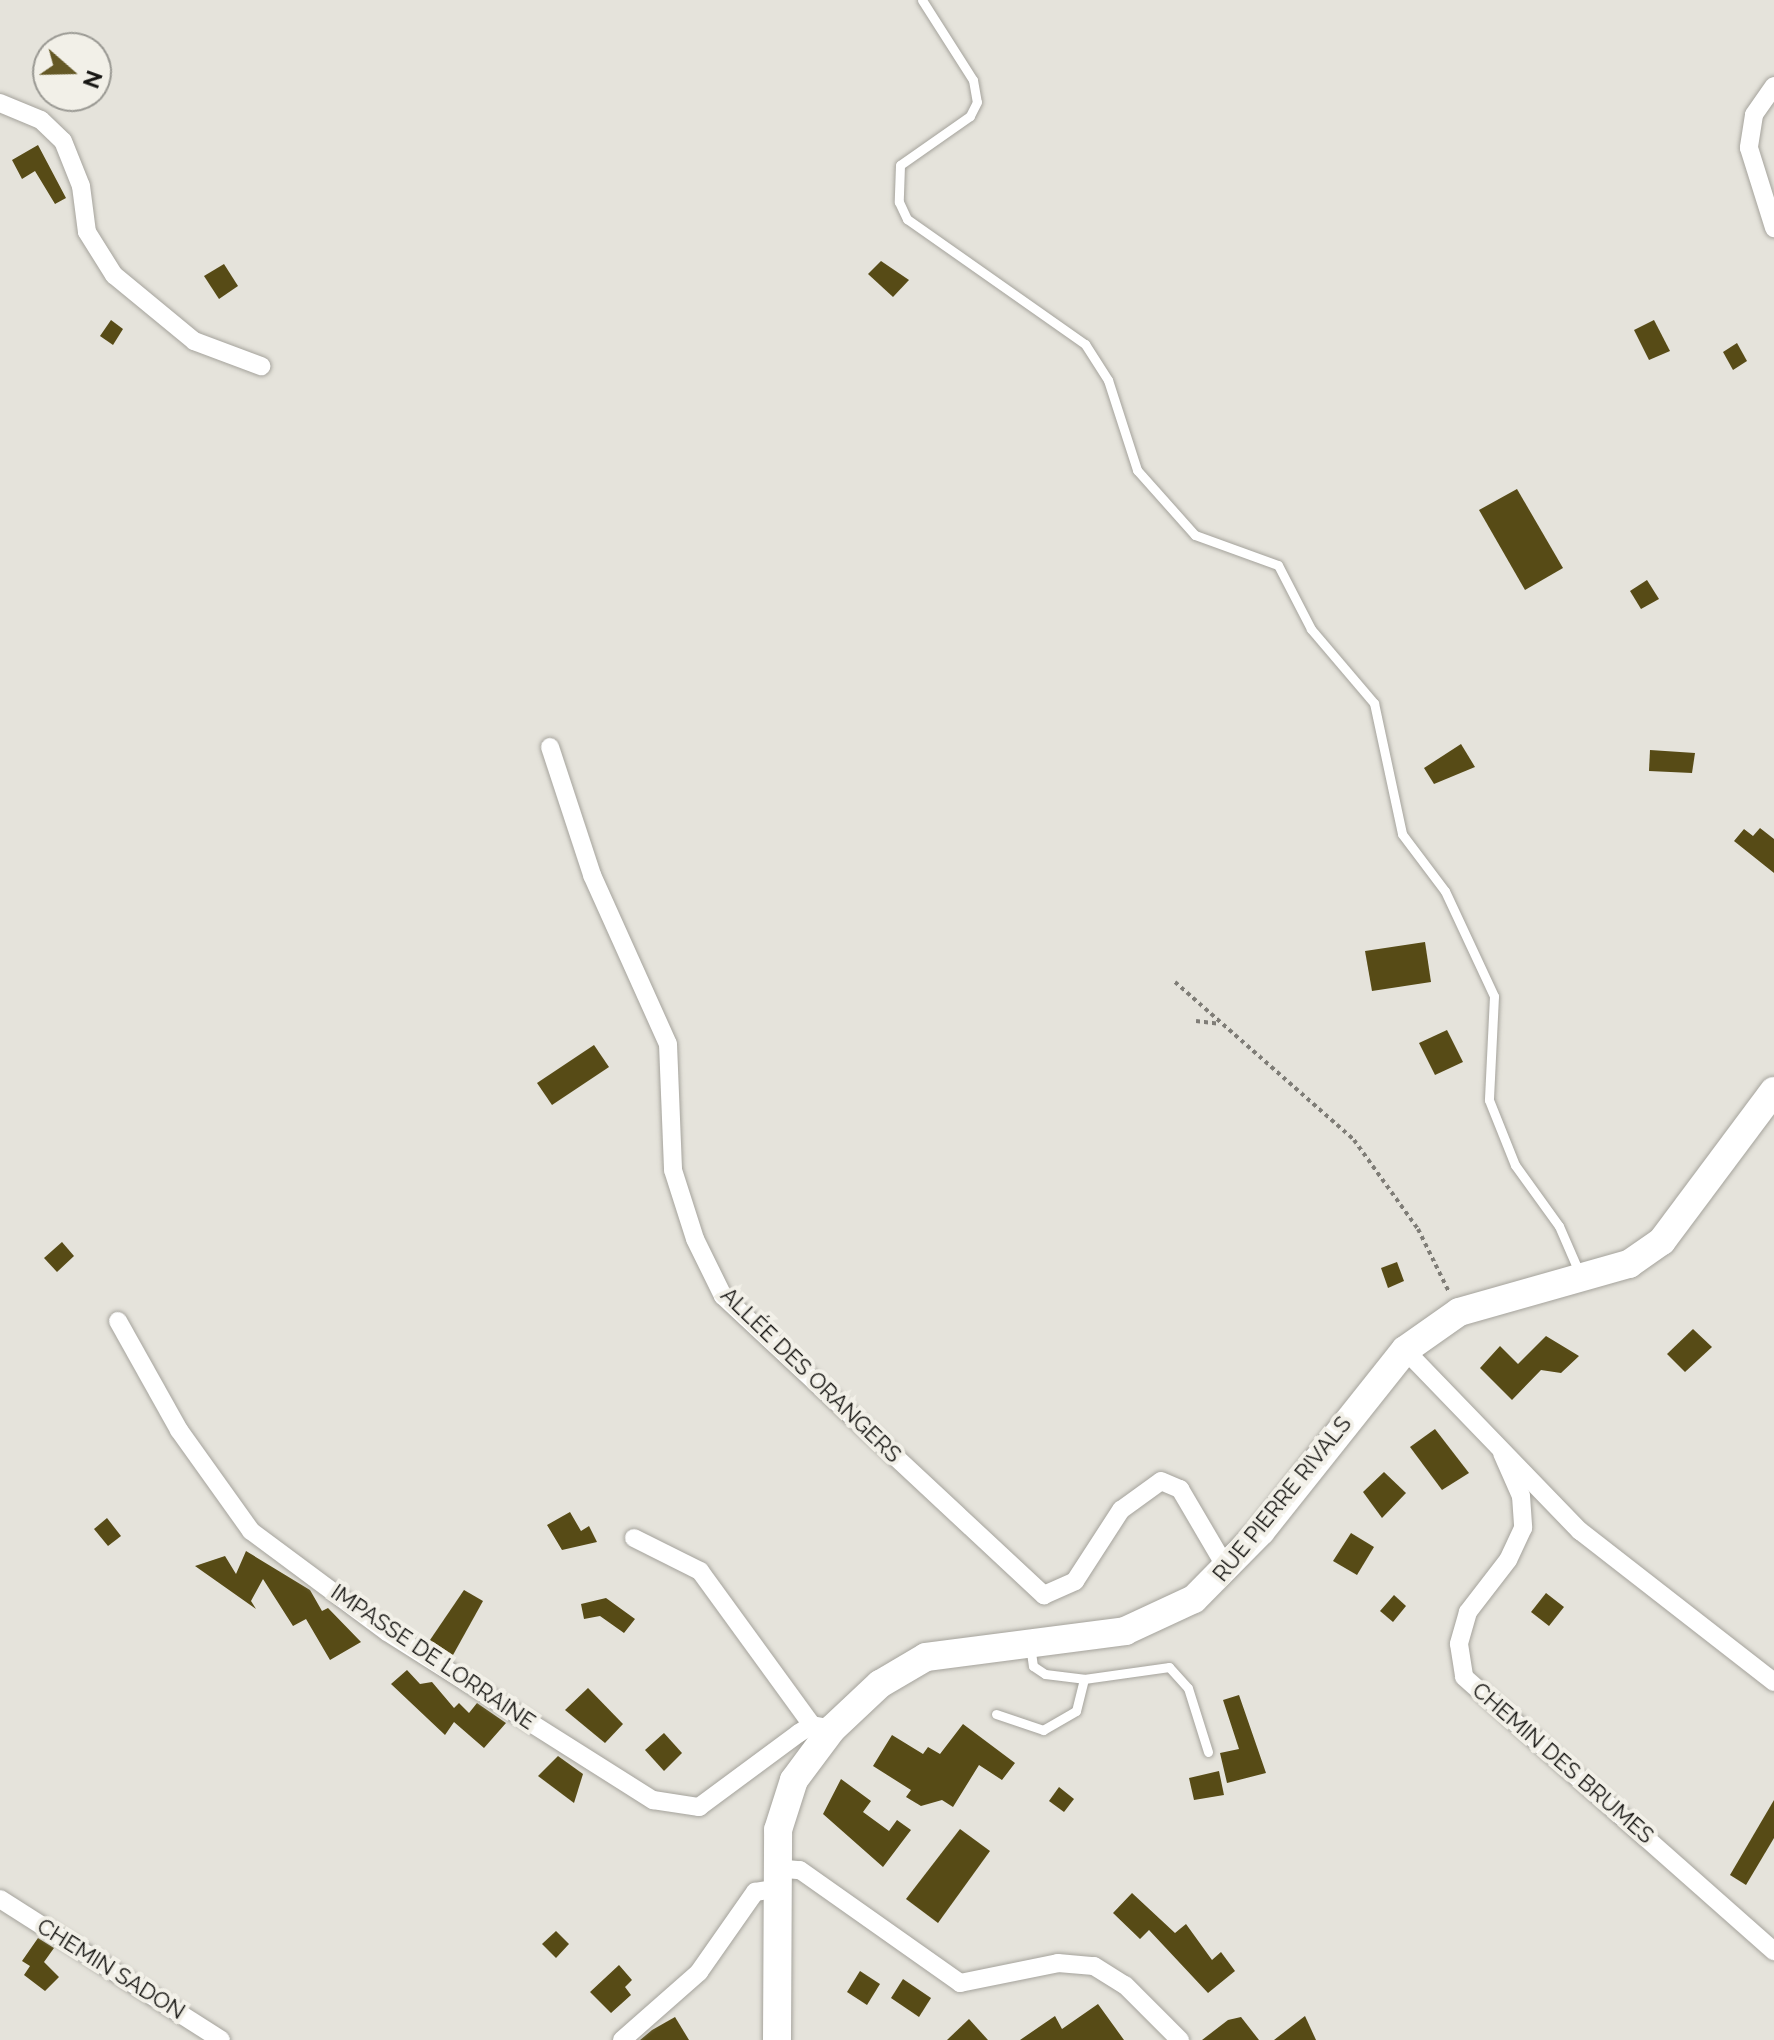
<!DOCTYPE html>
<html>
<head>
<meta charset="utf-8">
<style>
  body { margin:0 }
  #map { position:relative; width:1774px; height:2040px; overflow:hidden; background:#e5e3db; font-family:Raleway,sans-serif }
  div>[style] { position:absolute }
  .building>* { inset:0; background:#574b16 }
  .path>* { height:4px; margin-top:-2px; transform-origin:0; background:repeating-linear-gradient(90deg,#7f7d77 0 4px,transparent 0 8px) }
  .roads { filter:drop-shadow(0 0 2px #a5a39c) drop-shadow(0 0 2px #a5a39c) }
  .service>* { height:9px; margin:-4.5px; padding:0 4.5px; transform-origin:4.5px; border-radius:4.5px; background:#fff }
  .minor>* { height:18px; margin:-9px; padding:0 9px; transform-origin:9px; border-radius:9px; background:#fff }
  .primary>* { height:28px; margin:-14px; padding:0 14px; transform-origin:14px; border-radius:14px; background:#fff }
  span { translate:-50% -50%; white-space:nowrap; text-align:center; line-height:1.15; -webkit-text-stroke:8px #f2f0e8; paint-order:stroke }
  .street-label { font-size:22px; color:#171613 }
  .north { position:absolute; left:32px; top:32px; width:80px; height:80px; box-sizing:border-box; background:#f2f0e8; border:2px solid #9a9993; border-radius:50%; rotate:110deg; font-size:22px; font-weight:700; line-height:32px; text-align:center; color:#171613 }
  .north::after { content:''; display:block; margin:auto; width:28px; height:36px; background:#645825; clip-path:polygon(50% 0,100% 100%,50% 72%,0 100%) }
</style>
</head>
<body>
<div id="map">
  <div class="building">
    <i style="clip-path:polygon(38px 145px,66px 198px,55px 204px,35px 171px,22px 179px,12px 160px)"></i>
    <i style="clip-path:polygon(881px 261px,909px 280px,893px 297px,868px 274px)"></i>
    <i style="clip-path:polygon(224px 264px,238px 286px,219px 299px,204px 276px)"></i>
    <i style="clip-path:polygon(111px 320px,123px 329px,113px 345px,100px 336px)"></i>
    <i style="clip-path:polygon(1654px 320px,1670px 351px,1649px 360px,1634px 330px)"></i>
    <i style="clip-path:polygon(1737px 343px,1747px 361px,1733px 370px,1723px 352px)"></i>
    <i style="clip-path:polygon(1517px 489px,1563px 568px,1525px 590px,1479px 510px)"></i>
    <i style="clip-path:polygon(1647px 580px,1659px 599px,1641px 609px,1630px 591px)"></i>
    <i style="clip-path:polygon(1461px 744px,1475px 767px,1434px 784px,1424px 768px)"></i>
    <i style="clip-path:polygon(1650px 750px,1695px 753px,1692px 773px,1649px 771px)"></i>
    <i style="clip-path:polygon(1760px 828px,1774px 839px,1774px 873px,1734px 841px,1744px 829px,1753px 836px)"></i>
    <i style="clip-path:polygon(1425px 942px,1431px 982px,1372px 991px,1365px 951px)"></i>
    <i style="clip-path:polygon(1447px 1030px,1463px 1062px,1435px 1075px,1419px 1043px)"></i>
    <i style="clip-path:polygon(594px 1045px,609px 1067px,552px 1105px,537px 1083px)"></i>
    <i style="clip-path:polygon(62px 1242px,74px 1256px,57px 1272px,44px 1258px)"></i>
    <i style="clip-path:polygon(1397px 1262px,1404px 1281px,1388px 1288px,1381px 1268px)"></i>
    <i style="clip-path:polygon(1693px 1329px,1712px 1347px,1685px 1372px,1667px 1354px)"></i>
    <i style="clip-path:polygon(1546px 1336px,1579px 1356px,1561px 1373px,1541px 1370px,1512px 1400px,1480px 1368px,1500px 1346px,1518px 1364px)"></i>
    <i style="clip-path:polygon(1435px 1429px,1469px 1473px,1442px 1490px,1410px 1447px)"></i>
    <i style="clip-path:polygon(1384px 1472px,1406px 1493px,1382px 1518px,1363px 1492px)"></i>
    <i style="clip-path:polygon(570px 1512px,581px 1531px,589px 1526px,597px 1542px,562px 1550px,547px 1525px)"></i>
    <i style="clip-path:polygon(107px 1518px,121px 1536px,108px 1546px,94px 1529px)"></i>
    <i style="clip-path:polygon(1351px 1533px,1374px 1547px,1357px 1575px,1333px 1561px)"></i>
    <i style="clip-path:polygon(246px 1551px,310px 1590px,322px 1611px,328px 1608px,361px 1642px,330px 1660px,306px 1619px,293px 1626px,263px 1579px,251px 1601px,256px 1609px,195px 1566px,225px 1556px,236px 1574px)"></i>
    <i style="clip-path:polygon(464px 1590px,483px 1601px,453px 1655px,430px 1640px)"></i>
    <i style="clip-path:polygon(1546px 1593px,1564px 1607px,1549px 1626px,1531px 1612px)"></i>
    <i style="clip-path:polygon(1394px 1595px,1406px 1606px,1393px 1622px,1380px 1611px)"></i>
    <i style="clip-path:polygon(606px 1598px,635px 1619px,624px 1633px,600px 1616px,584px 1619px,581px 1604px)"></i>
    <i style="clip-path:polygon(407px 1670px,420px 1684px,432px 1682px,454px 1708px,459px 1703px,469px 1713px,477px 1703px,506px 1723px,484px 1748px,454px 1722px,445px 1735px,391px 1684px)"></i>
    <i style="clip-path:polygon(588px 1688px,623px 1724px,605px 1743px,565px 1710px)"></i>
    <i style="clip-path:polygon(1239px 1695px,1266px 1773px,1227px 1783px,1220px 1753px,1239px 1749px,1223px 1700px)"></i>
    <i style="clip-path:polygon(963px 1724px,1015px 1763px,1002px 1780px,979px 1765px,953px 1807px,942px 1800px,921px 1806px,906px 1797px,911px 1790px,873px 1766px,892px 1735px,923px 1754px,928px 1747px,940px 1754px)"></i>
    <i style="clip-path:polygon(664px 1733px,682px 1753px,664px 1771px,645px 1750px)"></i>
    <i style="clip-path:polygon(558px 1756px,583px 1774px,574px 1803px,538px 1776px)"></i>
    <i style="clip-path:polygon(1219px 1771px,1224px 1795px,1194px 1800px,1189px 1778px)"></i>
    <i style="clip-path:polygon(841px 1779px,871px 1801px,863px 1812px,889px 1831px,897px 1820px,911px 1830px,883px 1867px,823px 1814px)"></i>
    <i style="clip-path:polygon(1059px 1787px,1074px 1799px,1064px 1812px,1049px 1801px)"></i>
    <i style="clip-path:polygon(1774px 1800px,1774px 1838px,1746px 1885px,1730px 1875px)"></i>
    <i style="clip-path:polygon(960px 1829px,990px 1851px,938px 1923px,906px 1899px)"></i>
    <i style="clip-path:polygon(1132px 1893px,1175px 1933px,1186px 1924px,1212px 1960px,1221px 1952px,1235px 1971px,1208px 1993px,1149px 1930px,1140px 1939px,1113px 1913px)"></i>
    <i style="clip-path:polygon(556px 1931px,569px 1944px,556px 1958px,542px 1944px)"></i>
    <i style="clip-path:polygon(38px 1938px,54px 1948px,44px 1962px,59px 1977px,45px 1991px,24px 1975px,30px 1966px,22px 1961px)"></i>
    <i style="clip-path:polygon(619px 1965px,632px 1980px,625px 1987px,631px 1995px,611px 2013px,590px 1992px)"></i>
    <i style="clip-path:polygon(860px 1971px,880px 1984px,867px 2005px,847px 1992px)"></i>
    <i style="clip-path:polygon(903px 1979px,931px 1998px,919px 2017px,891px 1998px)"></i>
    <i style="clip-path:polygon(1098px 2004px,1124px 2040px,1020px 2040px,1055px 2016px,1062px 2029px)"></i>
    <i style="clip-path:polygon(1305px 2016px,1316px 2040px,1274px 2040px)"></i>
    <i style="clip-path:polygon(675px 2017px,689px 2040px,640px 2040px,652px 2030px)"></i>
    <i style="clip-path:polygon(1241px 2017px,1259px 2040px,1202px 2040px,1228px 2020px)"></i>
    <i style="clip-path:polygon(969px 2019px,988px 2040px,947px 2040px)"></i>
  </div>
  <div class="path">
    <i style="left:1175px;top:982px;width:239px;rotate:41.4deg"></i>
    <i style="left:1354px;top:1140px;width:110px;rotate:54.3deg"></i>
    <i style="left:1418px;top:1229px;width:70px;rotate:63.8deg"></i>
    <i style="left:1196px;top:1021px;width:23px;rotate:7deg"></i>
  </div>
  <div class="roads">
    <div class="service">
      <i style="left:922px;top:0;width:95px;rotate:57.5deg"></i>
      <i style="left:973px;top:80px;width:22px;rotate:80deg"></i>
      <i style="left:977px;top:102px;width:16px;rotate:117deg"></i>
      <i style="left:970px;top:116px;width:85px;rotate:145deg"></i>
      <i style="left:900px;top:165px;width:37px;rotate:92deg"></i>
      <i style="left:899px;top:202px;width:19px;rotate:65deg"></i>
      <i style="left:907px;top:219px;width:218px;rotate:35.1deg"></i>
      <i style="left:1085px;top:344px;width:43px;rotate:57.4deg"></i>
      <i style="left:1108px;top:380px;width:95px;rotate:72.1deg"></i>
      <i style="left:1137px;top:470px;width:87px;rotate:48.3deg"></i>
      <i style="left:1195px;top:535px;width:88px;rotate:19.9deg"></i>
      <i style="left:1278px;top:565px;width:72px;rotate:62.7deg"></i>
      <i style="left:1311px;top:629px;width:97px;rotate:49.6deg"></i>
      <i style="left:1374px;top:703px;width:134px;rotate:77.9deg"></i>
      <i style="left:1402px;top:834px;width:71px;rotate:53deg"></i>
      <i style="left:1445px;top:891px;width:116px;rotate:65deg"></i>
      <i style="left:1494px;top:996px;width:104px;rotate:92.8deg"></i>
      <i style="left:1489px;top:1100px;width:70px;rotate:68.2deg"></i>
      <i style="left:1515px;top:1165px;width:75px;rotate:54.2deg"></i>
      <i style="left:1559px;top:1226px;width:50px;rotate:66.5deg"></i>
      <i style="left:1030px;top:1645px;width:21px;rotate:82deg"></i>
      <i style="left:1033px;top:1666px;width:14px;rotate:34deg"></i>
      <i style="left:1045px;top:1674px;width:39px;rotate:7deg"></i>
      <i style="left:1084px;top:1679px;width:86px;rotate:-8deg"></i>
      <i style="left:1169px;top:1667px;width:28px;rotate:48deg"></i>
      <i style="left:1188px;top:1688px;width:67px;rotate:72.6deg"></i>
      <i style="left:996px;top:1714px;width:50px;rotate:18.8deg"></i>
      <i style="left:1043px;top:1730px;width:38px;rotate:-30deg"></i>
      <i style="left:1076px;top:1711px;width:33px;rotate:-76deg"></i>
    </div>
    <div class="minor">
      <i style="left:1774px;top:86px;width:35px;rotate:125deg"></i>
      <i style="left:1754px;top:115px;width:33px;rotate:99deg"></i>
      <i style="left:1749px;top:148px;width:84px;rotate:72.6deg"></i>
      <i style="left:0;top:103px;width:44px;rotate:22.5deg"></i>
      <i style="left:41px;top:120px;width:30px;rotate:44deg"></i>
      <i style="left:63px;top:141px;width:48px;rotate:68.2deg"></i>
      <i style="left:81px;top:186px;width:46px;rotate:82.6deg"></i>
      <i style="left:87px;top:232px;width:51px;rotate:57.9deg"></i>
      <i style="left:114px;top:275px;width:104px;rotate:39.5deg"></i>
      <i style="left:194px;top:341px;width:72px;rotate:20.5deg"></i>
      <i style="left:550px;top:747px;width:135px;rotate:71.8deg"></i>
      <i style="left:592px;top:875px;width:185px;rotate:65.8deg"></i>
      <i style="left:668px;top:1044px;width:126px;rotate:87.7deg"></i>
      <i style="left:673px;top:1170px;width:72px;rotate:72.3deg"></i>
      <i style="left:695px;top:1239px;width:64px;rotate:63.8deg"></i>
      <i style="left:723px;top:1296px;width:439px;rotate:43deg"></i>
      <i style="left:1044px;top:1595px;width:34px;rotate:-24deg"></i>
      <i style="left:1075px;top:1581px;width:85px;rotate:-57.1deg"></i>
      <i style="left:1121px;top:1510px;width:49px;rotate:-35.9deg"></i>
      <i style="left:1161px;top:1481px;width:21px;rotate:23deg"></i>
      <i style="left:1180px;top:1489px;width:93px;rotate:59.6deg"></i>
      <i style="left:118px;top:1321px;width:125px;rotate:60.8deg"></i>
      <i style="left:179px;top:1430px;width:124px;rotate:54.5deg"></i>
      <i style="left:251px;top:1531px;width:169px;rotate:36.6deg"></i>
      <i style="left:387px;top:1632px;width:315px;rotate:32.3deg"></i>
      <i style="left:653px;top:1800px;width:47px;rotate:8.7deg"></i>
      <i style="left:699px;top:1807px;width:124px;rotate:-36.5deg"></i>
      <i style="left:799px;top:1733px;width:15px;rotate:-32deg"></i>
      <i style="left:812px;top:1725px;width:20px;rotate:11deg"></i>
      <i style="left:1405px;top:1350px;width:252px;rotate:46deg"></i>
      <i style="left:1580px;top:1531px;width:246px;rotate:37.9deg"></i>
      <i style="left:1502px;top:1453px;width:47px;rotate:66.2deg"></i>
      <i style="left:1521px;top:1496px;width:32px;rotate:86deg"></i>
      <i style="left:1523px;top:1528px;width:35px;rotate:115deg"></i>
      <i style="left:1508px;top:1560px;width:66px;rotate:127.6deg"></i>
      <i style="left:1468px;top:1612px;width:33px;rotate:106deg"></i>
      <i style="left:1459px;top:1644px;width:33px;rotate:81deg"></i>
      <i style="left:1464px;top:1677px;width:414px;rotate:41.5deg"></i>
      <i style="left:634px;top:1538px;width:74px;rotate:26.6deg"></i>
      <i style="left:700px;top:1571px;width:190px;rotate:54deg"></i>
      <i style="left:775px;top:1868px;width:25px;rotate:5deg"></i>
      <i style="left:800px;top:1870px;width:196px;rotate:35.2deg"></i>
      <i style="left:960px;top:1983px;width:100px;rotate:-11.5deg"></i>
      <i style="left:1058px;top:1963px;width:36px;rotate:5deg"></i>
      <i style="left:1094px;top:1966px;width:36px;rotate:32deg"></i>
      <i style="left:1125px;top:1985px;width:78px;rotate:45deg"></i>
      <i style="left:0;top:1899px;width:262px;rotate:32.5deg"></i>
      <i style="left:622px;top:2040px;width:103px;rotate:-41.4deg"></i>
      <i style="left:699px;top:1972px;width:98px;rotate:-55deg"></i>
      <i style="left:755px;top:1892px;width:20px;rotate:-9deg"></i>
    </div>
    <div class="primary">
      <i style="left:777px;top:2040px;width:210px;rotate:-89.7deg"></i>
      <i style="left:778px;top:1830px;width:52px;rotate:-72.3deg"></i>
      <i style="left:794px;top:1780px;width:64px;rotate:-53.3deg"></i>
      <i style="left:832px;top:1729px;width:66px;rotate:-43.2deg"></i>
      <i style="left:880px;top:1684px;width:53px;rotate:-30.4deg"></i>
      <i style="left:926px;top:1657px;width:201px;rotate:-7.4deg"></i>
      <i style="left:1125px;top:1631px;width:76px;rotate:-24.9deg"></i>
      <i style="left:1194px;top:1599px;width:95px;rotate:-45.4deg"></i>
      <i style="left:1261px;top:1531px;width:231px;rotate:-51.5deg"></i>
      <i style="left:1405px;top:1350px;width:66px;rotate:-35.1deg"></i>
      <i style="left:1459px;top:1312px;width:177px;rotate:-15.8deg"></i>
      <i style="left:1629px;top:1264px;width:40px;rotate:-34.9deg"></i>
      <i style="left:1662px;top:1241px;width:187px;rotate:-53.3deg"></i>
    </div>
  </div>
  <div class="street-label">
    <span style="left:811px;top:1375px;rotate:44deg">ALLÉE DES ORANGERS</span>
    <span style="left:1282px;top:1499px;rotate:-51deg">RUE PIERRE RIVALS</span>
    <span style="left:433px;top:1657px;rotate:34deg">IMPASSE DE LORRAINE</span>
    <span style="left:1563px;top:1763px;rotate:41deg">CHEMIN DES BRUMES</span>
    <span style="left:111px;top:1969px;rotate:32deg">CHEMIN SADON</span>
  </div>
  <div class="north">N</div>
</div>
</body>
</html>
